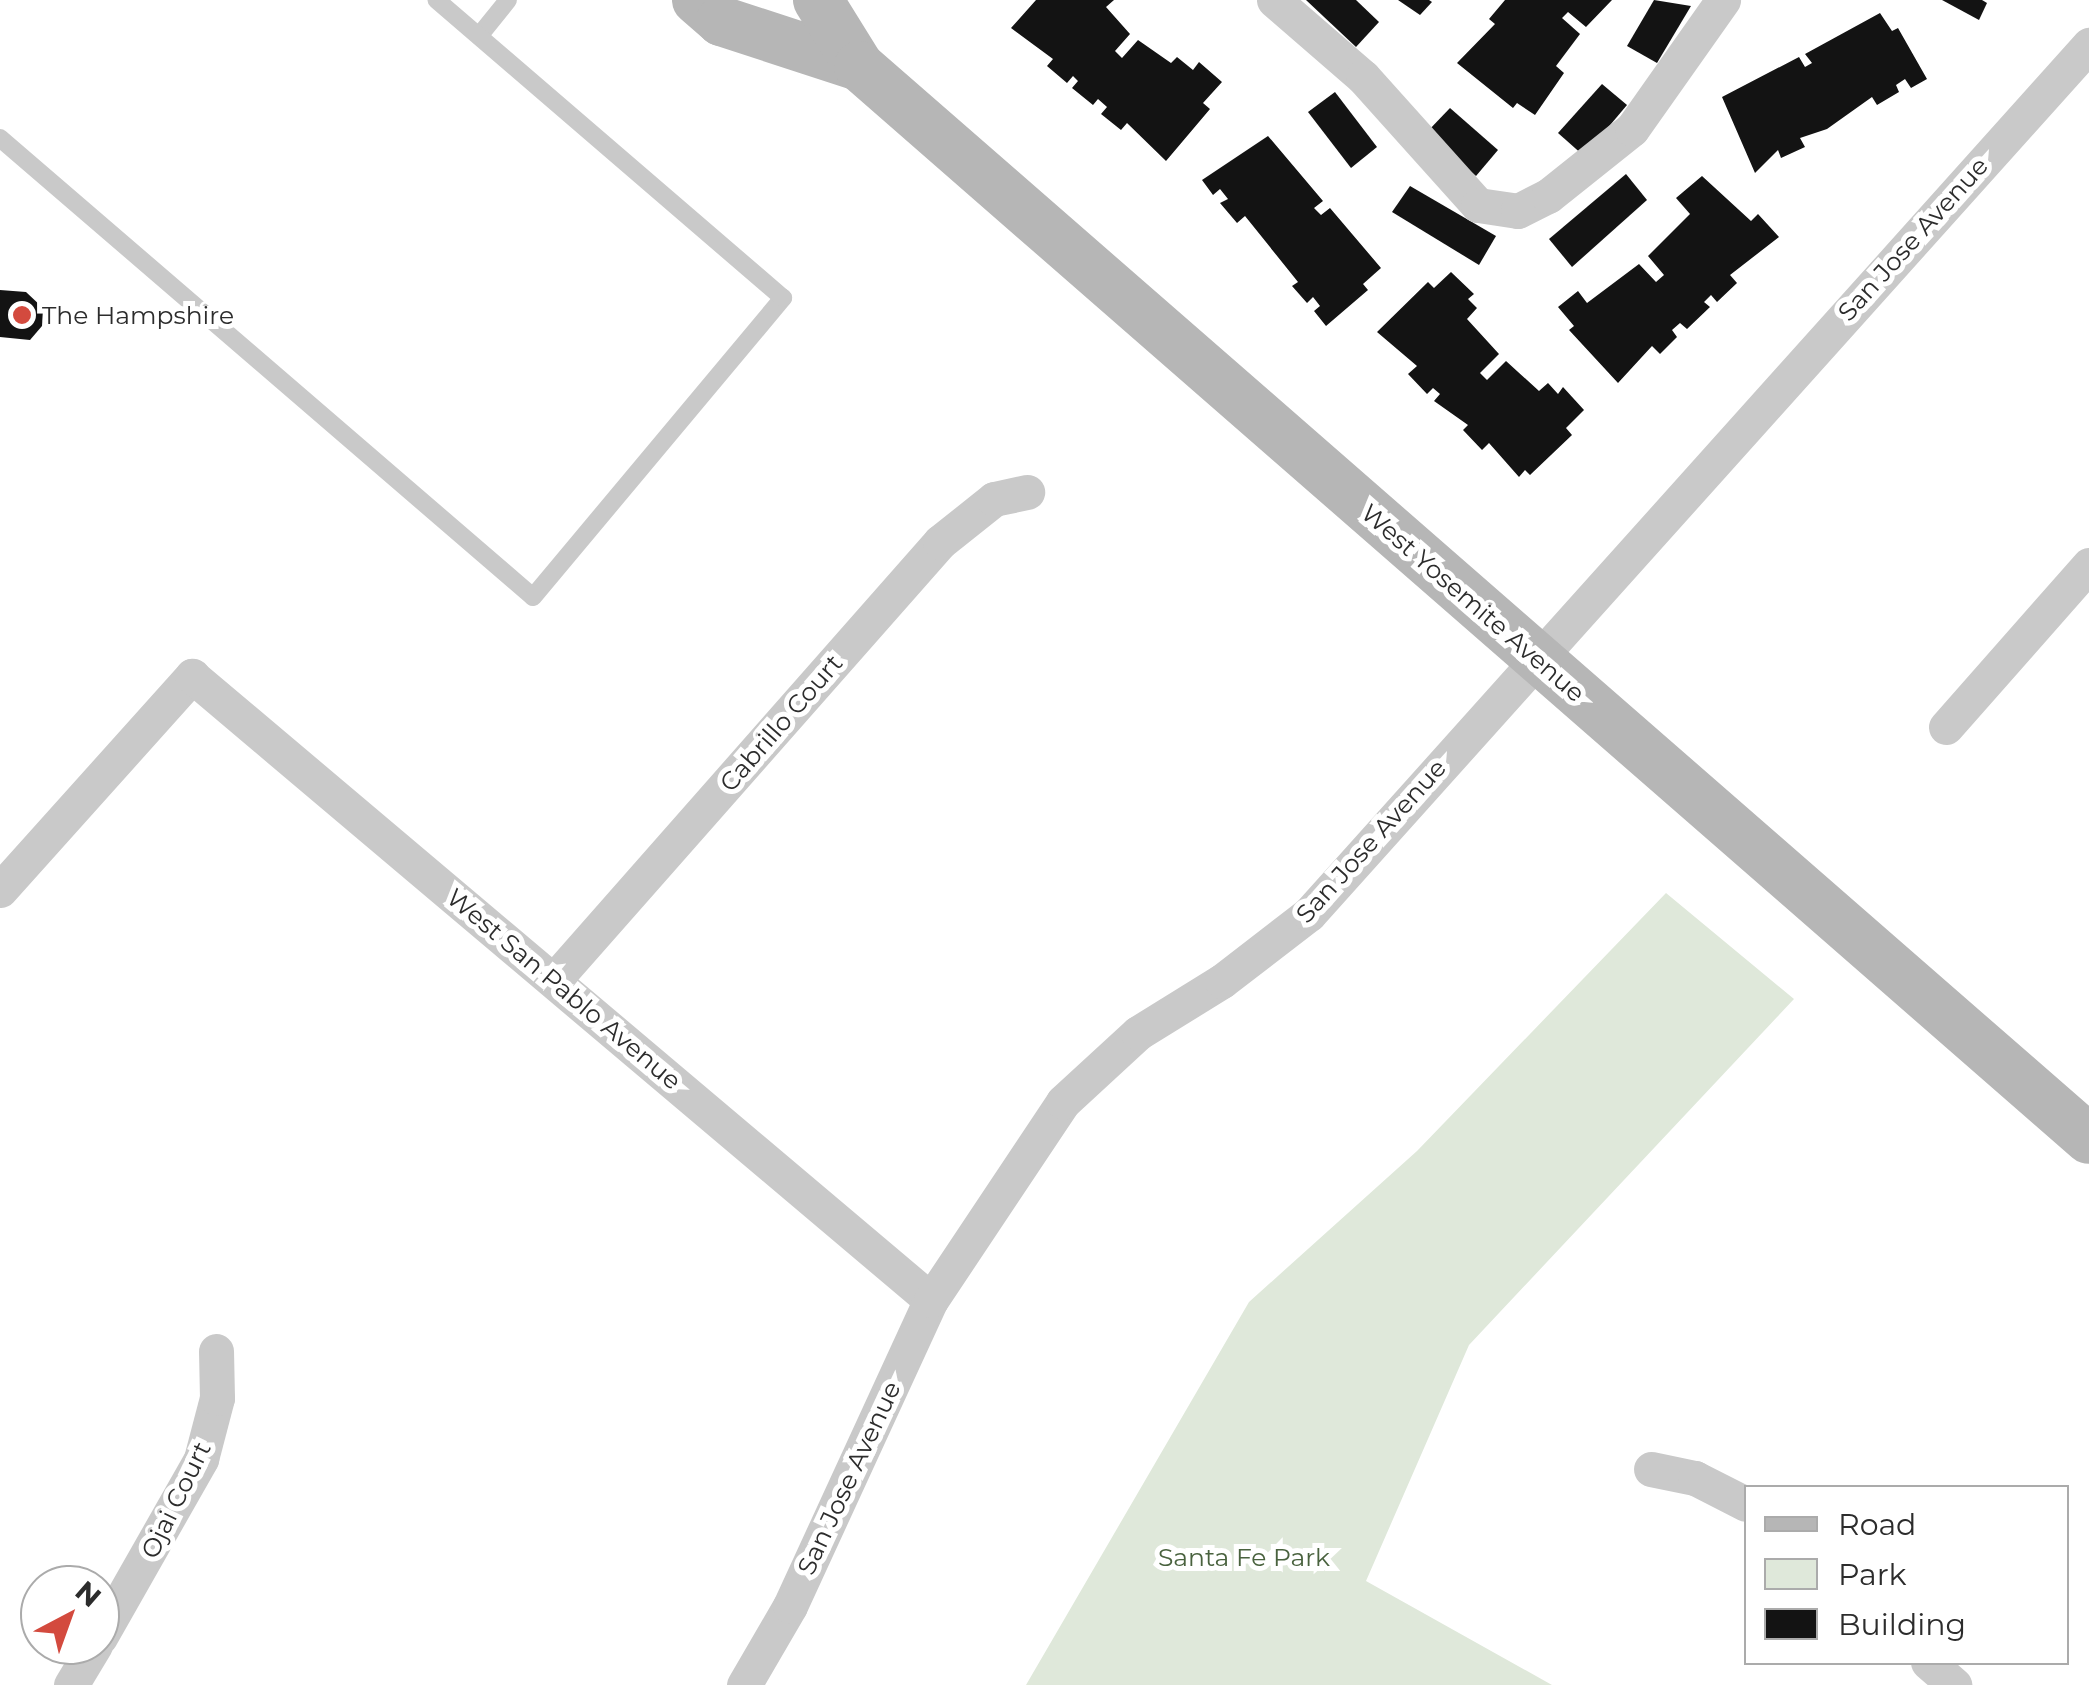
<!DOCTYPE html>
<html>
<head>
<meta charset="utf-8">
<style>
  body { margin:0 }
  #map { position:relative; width:2089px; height:1685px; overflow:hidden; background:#fff; font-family:Montserrat,sans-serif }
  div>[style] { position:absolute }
  .green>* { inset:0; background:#dfe8da }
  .building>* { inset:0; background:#131313 }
  .service>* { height:18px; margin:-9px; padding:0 9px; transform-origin:9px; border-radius:9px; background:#c9c9c9 }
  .minor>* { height:35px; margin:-17.5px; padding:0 17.5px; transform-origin:17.5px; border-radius:17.5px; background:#c9c9c9 }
  .secondary>* { height:50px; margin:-25px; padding:0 25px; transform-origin:25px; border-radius:25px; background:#b6b6b6 }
  .dots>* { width:28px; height:28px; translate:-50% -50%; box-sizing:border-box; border:5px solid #fff; border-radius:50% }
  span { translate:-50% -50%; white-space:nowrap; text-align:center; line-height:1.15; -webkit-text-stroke:10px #fff; paint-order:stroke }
  .street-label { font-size:25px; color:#2c2c2c }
  .poi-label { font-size:25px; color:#2c2c2c }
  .left { translate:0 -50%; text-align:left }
  .park-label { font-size:25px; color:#49623e }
  .legend { position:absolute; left:1744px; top:1485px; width:325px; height:180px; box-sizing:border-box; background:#fff; border:2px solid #ababab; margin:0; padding:12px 18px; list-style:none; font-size:30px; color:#2c2c2c }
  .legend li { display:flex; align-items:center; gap:20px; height:50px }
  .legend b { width:50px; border:2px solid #ababab }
  .north { position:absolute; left:20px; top:1565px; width:100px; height:100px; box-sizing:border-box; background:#fff; border:2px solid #ababab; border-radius:50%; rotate:41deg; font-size:28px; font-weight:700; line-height:40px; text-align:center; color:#2c2c2c }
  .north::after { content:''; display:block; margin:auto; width:35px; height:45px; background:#d34a3e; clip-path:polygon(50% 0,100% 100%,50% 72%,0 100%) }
</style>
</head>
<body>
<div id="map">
  <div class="green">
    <i style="clip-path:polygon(1666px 893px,1794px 999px,1469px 1345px,1366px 1581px,1552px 1685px,1026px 1685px,1249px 1302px,1417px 1151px)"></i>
  </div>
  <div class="building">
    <i style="clip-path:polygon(1036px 0,1114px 0,1106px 7px,1130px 34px,1115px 51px,1122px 58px,1138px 40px,1171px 63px,1177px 57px,1193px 70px,1199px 62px,1222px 82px,1203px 103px,1210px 109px,1166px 161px,1127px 123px,1121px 130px,1101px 114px,1107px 107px,1098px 99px,1093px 105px,1072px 88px,1078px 81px,1073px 76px,1067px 83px,1047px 66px,1053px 59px,1011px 28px)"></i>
    <i style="clip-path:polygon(1306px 0,1356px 0,1379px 22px,1356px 47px)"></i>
    <i style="clip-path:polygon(1398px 0,1429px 0,1432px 2px,1420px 15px)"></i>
    <i style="clip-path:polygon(1505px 0,1612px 0,1586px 27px,1568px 12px,1562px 18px,1580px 34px,1556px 66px,1564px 73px,1535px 115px,1517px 103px,1513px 108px,1457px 63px,1495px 24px,1489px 19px)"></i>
    <i style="clip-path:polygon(1654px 0,1691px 6px,1657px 63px,1627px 46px)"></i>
    <i style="clip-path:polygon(1942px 0,1982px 0,1987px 3px,1979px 20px)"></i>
    <i style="clip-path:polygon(1880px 13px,1892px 31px,1898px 28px,1927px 79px,1911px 88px,1905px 79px,1896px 85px,1899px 92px,1877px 105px,1872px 97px,1827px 129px,1800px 138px,1805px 147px,1781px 158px,1778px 150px,1755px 173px,1722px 97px,1799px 57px,1805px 67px,1812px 63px,1805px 54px)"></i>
    <i style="clip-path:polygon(1602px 84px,1627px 105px,1584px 156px,1558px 133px)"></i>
    <i style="clip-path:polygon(1335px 92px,1377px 147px,1351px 168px,1308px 112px)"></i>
    <i style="clip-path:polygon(1450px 108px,1498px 150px,1476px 176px,1426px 133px)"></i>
    <i style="clip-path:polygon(1268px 136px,1323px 201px,1314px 208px,1321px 215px,1330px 208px,1381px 268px,1363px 284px,1368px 290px,1326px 326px,1314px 311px,1320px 306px,1313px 297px,1307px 303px,1292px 286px,1298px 282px,1245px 216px,1237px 223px,1220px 203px,1228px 199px,1220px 189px,1213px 195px,1202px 180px)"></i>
    <i style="clip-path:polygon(1626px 174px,1647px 200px,1572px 267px,1549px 239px)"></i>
    <i style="clip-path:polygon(1702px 176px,1751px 221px,1758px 214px,1779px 237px,1730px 275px,1737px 283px,1717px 302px,1711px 295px,1704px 302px,1710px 307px,1687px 329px,1680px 323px,1672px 330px,1677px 337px,1660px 354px,1652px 346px,1618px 383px,1569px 330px,1574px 326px,1558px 307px,1578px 291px,1587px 303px,1639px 264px,1656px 282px,1664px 275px,1648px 256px,1690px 214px,1676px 198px)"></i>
    <i style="clip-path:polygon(1410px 186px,1496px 236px,1479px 265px,1392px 212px)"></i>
    <i style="clip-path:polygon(1451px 272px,1474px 294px,1468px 299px,1477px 308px,1467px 319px,1499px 354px,1480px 373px,1487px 380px,1506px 361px,1539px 391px,1548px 383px,1558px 394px,1563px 387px,1584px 410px,1566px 428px,1572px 435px,1530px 475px,1525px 470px,1519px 477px,1489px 443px,1482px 450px,1463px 430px,1468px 425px,1434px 401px,1440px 394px,1433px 388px,1427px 394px,1408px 374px,1417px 366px,1377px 332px,1428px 282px,1434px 288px)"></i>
    <i style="clip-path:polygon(0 290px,26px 292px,43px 308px,42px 326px,30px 340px,0 337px)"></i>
  </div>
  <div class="service">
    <i style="left:479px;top:36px;width:46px;rotate:-51.1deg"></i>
    <i style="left:0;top:138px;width:703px;rotate:40.73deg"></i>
    <i style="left:533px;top:597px;width:390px;rotate:-50.1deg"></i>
    <i style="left:783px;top:298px;width:457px;rotate:-139.3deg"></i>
  </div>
  <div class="minor">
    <i style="left:1274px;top:0;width:118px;rotate:40.9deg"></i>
    <i style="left:1363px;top:77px;width:172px;rotate:48.1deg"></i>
    <i style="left:1478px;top:205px;width:40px;rotate:8.5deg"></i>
    <i style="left:1518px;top:211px;width:34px;rotate:-27deg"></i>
    <i style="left:1548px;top:196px;width:107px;rotate:-38.6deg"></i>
    <i style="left:1632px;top:129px;width:158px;rotate:-54.8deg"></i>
    <i style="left:1946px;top:727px;width:216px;rotate:-48.6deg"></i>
    <i style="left:0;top:890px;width:288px;rotate:-48.1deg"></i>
    <i style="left:192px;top:676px;width:967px;rotate:40.18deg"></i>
    <i style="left:554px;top:980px;width:584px;rotate:-48.61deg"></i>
    <i style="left:940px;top:542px;width:69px;rotate:-38.5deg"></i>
    <i style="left:994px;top:499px;width:34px;rotate:-12deg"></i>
    <i style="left:1651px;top:1469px;width:45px;rotate:11.6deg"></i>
    <i style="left:1695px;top:1478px;width:57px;rotate:27deg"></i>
    <i style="left:100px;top:1637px;width:205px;rotate:-60.4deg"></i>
    <i style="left:201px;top:1459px;width:63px;rotate:-75.3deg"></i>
    <i style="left:217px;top:1398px;width:47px;rotate:-91.2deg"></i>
    <i style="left:1928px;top:1662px;width:35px;rotate:41deg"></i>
    <i style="left:71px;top:1685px;width:47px;rotate:-59deg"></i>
    <i style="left:744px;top:1685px;width:91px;rotate:-59.8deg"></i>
    <i style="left:790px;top:1606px;width:337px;rotate:-65.3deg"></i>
    <i style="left:931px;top:1300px;width:238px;rotate:-56.3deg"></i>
    <i style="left:1063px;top:1102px;width:102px;rotate:-42.6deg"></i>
    <i style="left:1138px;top:1033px;width:99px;rotate:-31.8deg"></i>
    <i style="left:1222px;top:981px;width:110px;rotate:-37.6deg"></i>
    <i style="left:1309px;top:914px;width:1168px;rotate:-48.09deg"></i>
  </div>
  <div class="secondary">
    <i style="left:697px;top:0;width:32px;rotate:41deg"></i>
    <i style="left:721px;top:21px;width:145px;rotate:18.1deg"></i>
    <i style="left:818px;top:0;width:78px;rotate:58.2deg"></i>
    <i style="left:859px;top:66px;width:1632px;rotate:41.1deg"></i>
  </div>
  <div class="dots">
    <i style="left:22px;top:315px;background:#d34a3e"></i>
  </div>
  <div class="street-label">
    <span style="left:1913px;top:239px;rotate:-48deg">San Jose Avenue</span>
    <span style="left:1473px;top:603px;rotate:41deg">West Yosemite Avenue</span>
    <span style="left:781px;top:723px;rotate:-49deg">Cabrillo Court</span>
    <span style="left:1371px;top:841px;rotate:-48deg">San Jose Avenue</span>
    <span style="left:564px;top:989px;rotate:40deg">West San Pablo Avenue</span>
    <span style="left:849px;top:1478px;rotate:-65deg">San Jose Avenue</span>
    <span style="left:176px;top:1500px;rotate:-64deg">Ojai Court</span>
  </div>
  <div class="poi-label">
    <span class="left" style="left:42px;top:315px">The Hampshire</span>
  </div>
  <div class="park-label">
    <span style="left:1244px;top:1557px">Santa Fe Park</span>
  </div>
  <ul class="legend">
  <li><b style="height:12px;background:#b6b6b6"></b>Road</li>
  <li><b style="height:28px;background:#dfe8da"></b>Park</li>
  <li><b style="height:28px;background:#131313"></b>Building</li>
  </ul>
  <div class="north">N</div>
</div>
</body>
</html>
